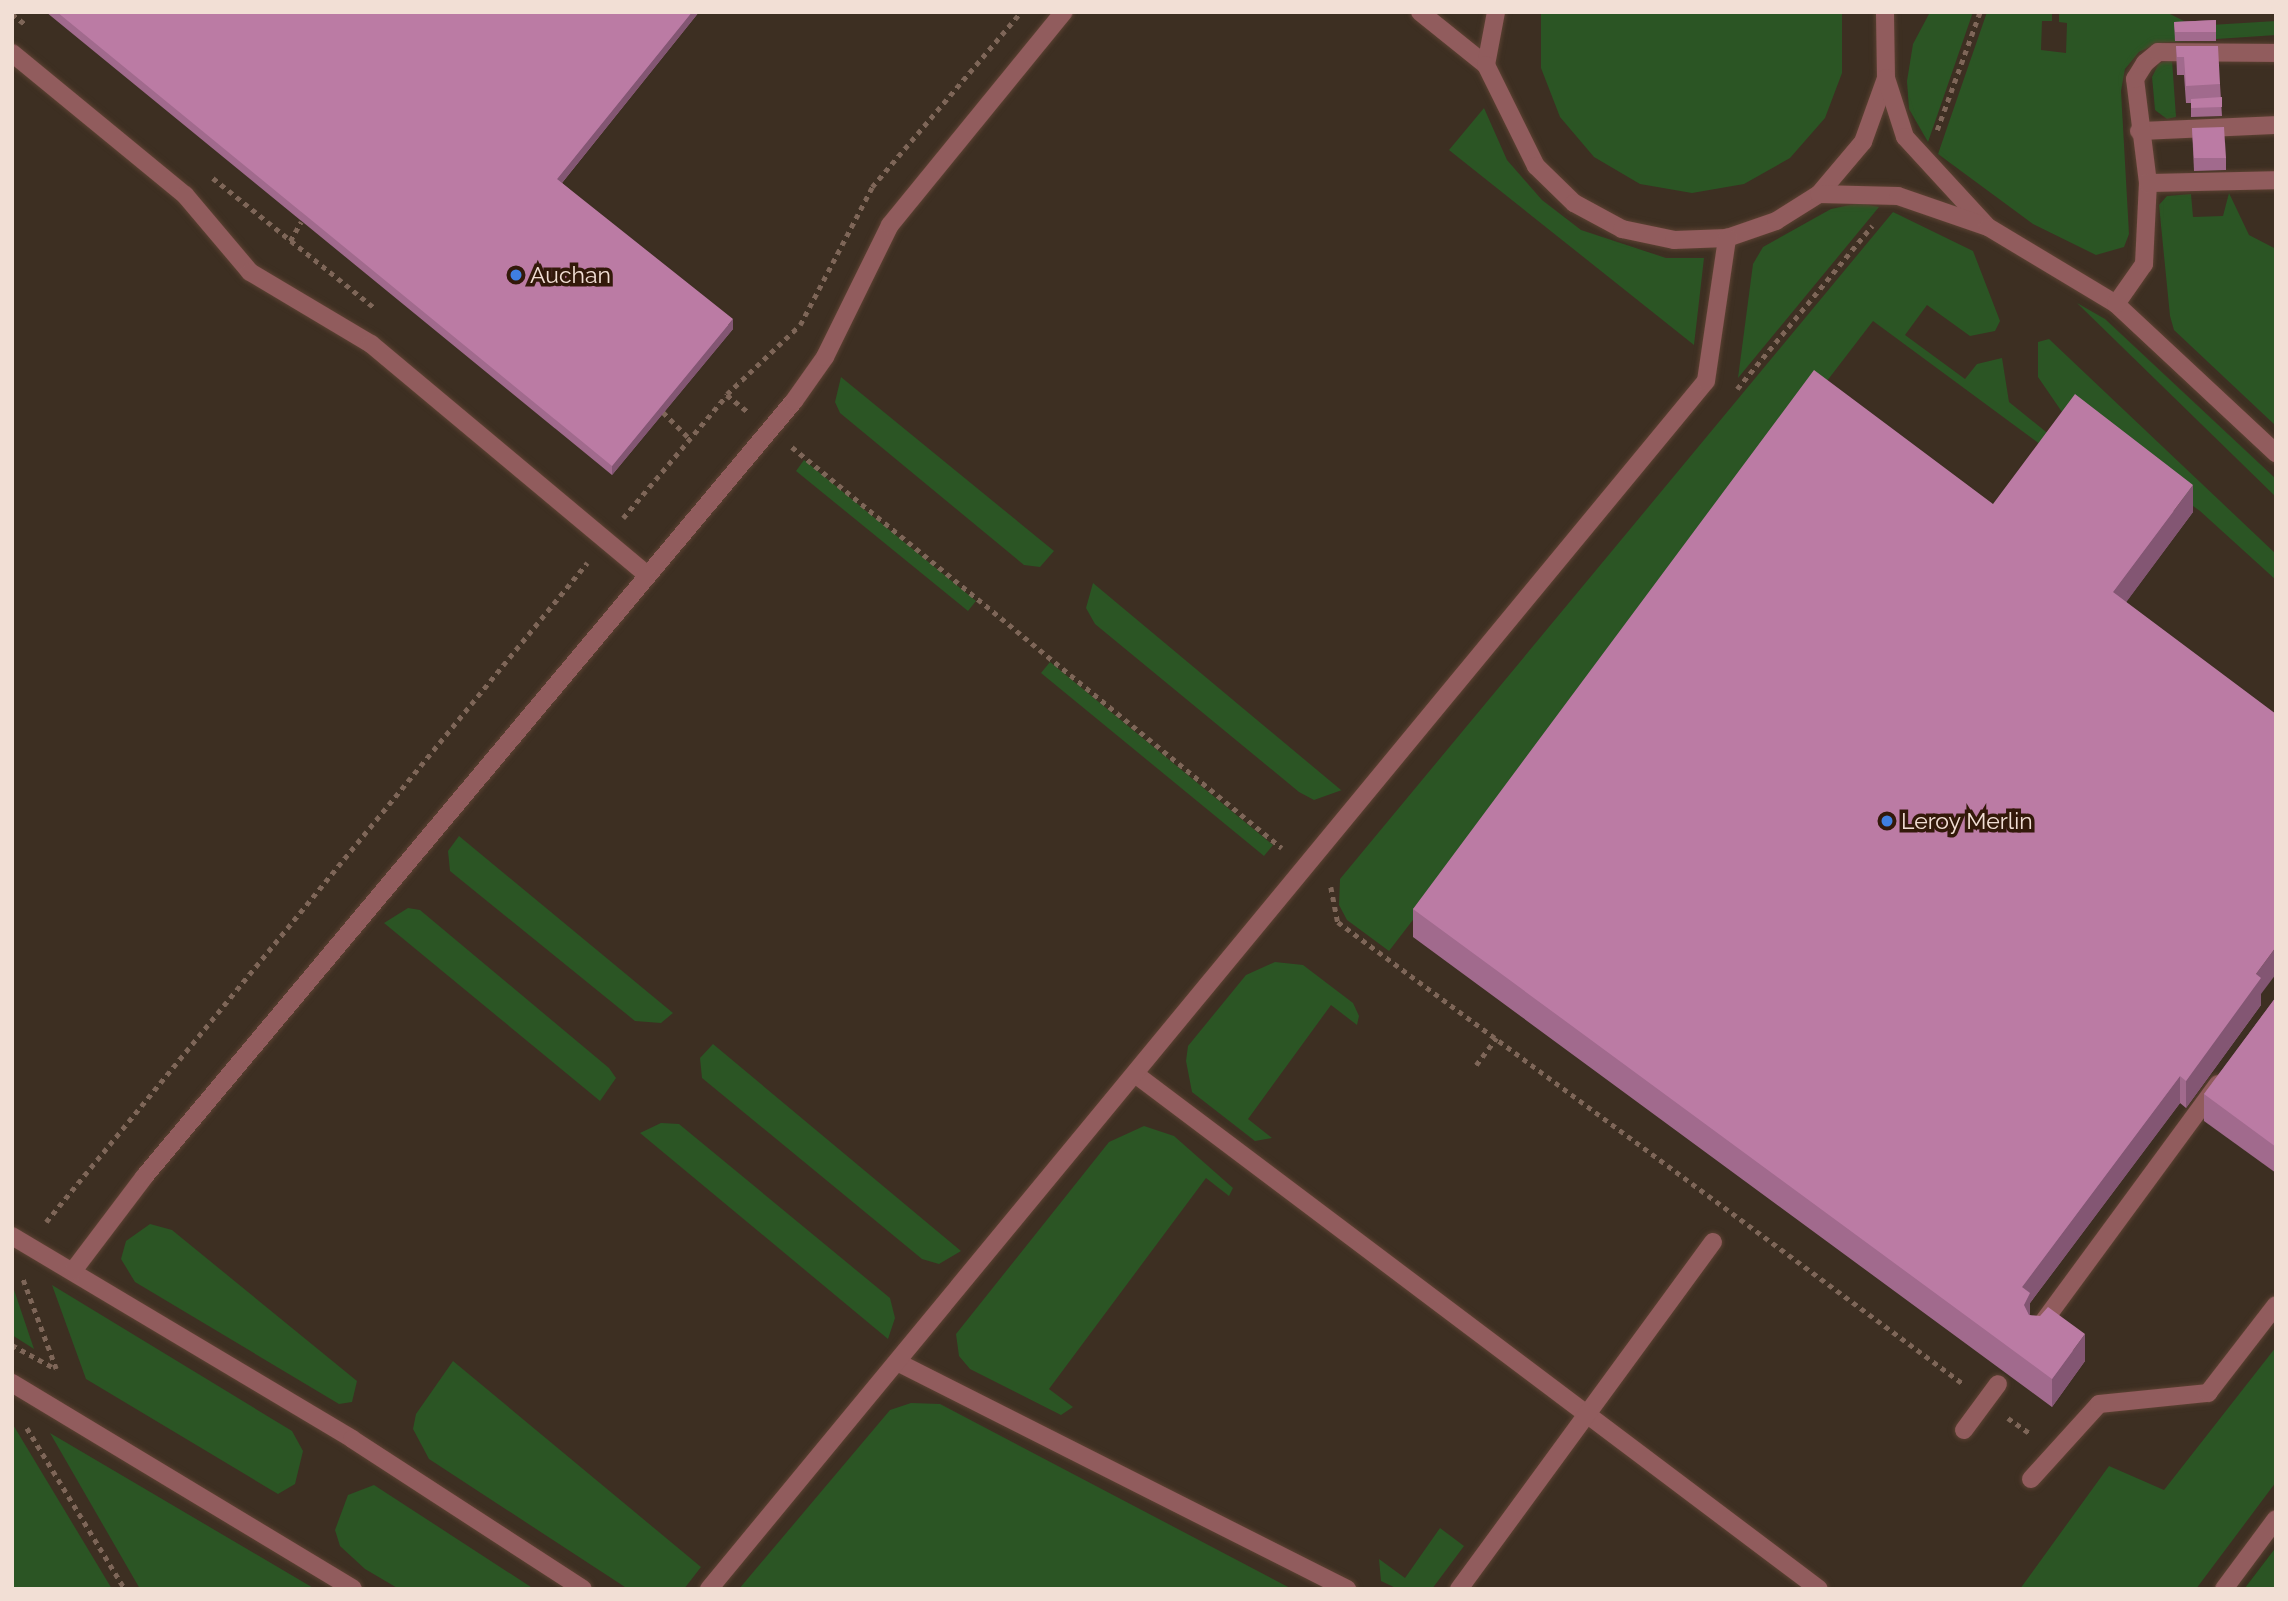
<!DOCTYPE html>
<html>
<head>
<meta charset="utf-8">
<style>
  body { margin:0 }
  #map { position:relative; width:2288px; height:1601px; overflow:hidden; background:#3e2313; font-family:Raleway,sans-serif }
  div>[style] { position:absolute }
  .commercial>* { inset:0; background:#3d2f22 }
  .green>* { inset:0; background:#2b5524 }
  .path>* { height:4.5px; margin-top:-2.25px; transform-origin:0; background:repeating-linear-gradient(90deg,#7e6658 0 5px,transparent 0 10px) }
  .roads { filter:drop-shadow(0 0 2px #5b4132) drop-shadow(0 0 2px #5b4132) }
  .lane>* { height:18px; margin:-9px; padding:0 9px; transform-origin:9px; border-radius:9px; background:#915c5d }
  .wall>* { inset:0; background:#a16a8d }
  .shaded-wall>* { inset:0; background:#835673 }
  .building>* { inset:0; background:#bb7ba4 }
  .dots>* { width:19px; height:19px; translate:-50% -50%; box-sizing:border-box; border:4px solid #33190a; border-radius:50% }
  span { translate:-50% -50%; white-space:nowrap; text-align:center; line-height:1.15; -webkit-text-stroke:7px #33190a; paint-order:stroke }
  .poi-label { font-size:23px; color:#f2dfd5 }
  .left { translate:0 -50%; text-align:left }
  .frame { position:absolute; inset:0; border:14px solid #f2dfd5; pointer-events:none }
</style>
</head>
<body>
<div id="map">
  <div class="commercial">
    <i style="clip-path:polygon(12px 12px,2276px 12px,2276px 1547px,2244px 1589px,12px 1589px)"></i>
  </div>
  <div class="green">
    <i style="clip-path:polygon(1842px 12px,1842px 73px,1825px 118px,1790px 158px,1744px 184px,1692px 193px,1640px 184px,1594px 157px,1560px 117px,1541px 68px,1541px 12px)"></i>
    <i style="clip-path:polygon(1930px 12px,1973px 12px,1928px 142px,1909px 109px,1907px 81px,1913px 44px)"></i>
    <i style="clip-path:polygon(1987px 12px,2052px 12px,2052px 21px,2042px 21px,2041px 50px,2066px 53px,2067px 23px,2059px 22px,2059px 12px,2166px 12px,2194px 26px,2276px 21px,2276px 35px,2158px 43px,2139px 52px,2125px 69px,2121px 91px,2129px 234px,2124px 247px,2096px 255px,2033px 224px,1938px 154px)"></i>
    <i style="clip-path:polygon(2172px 60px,2176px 117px,2167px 119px,2155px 110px,2152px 77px,2159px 63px)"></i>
    <i style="clip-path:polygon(1484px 108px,1507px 160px,1542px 200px,1581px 230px,1666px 258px,1704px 258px,1694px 345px,1449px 150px)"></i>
    <i style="clip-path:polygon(2229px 193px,2249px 235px,2276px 249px,2276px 426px,2174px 330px,2170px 316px,2159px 205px,2167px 196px,2191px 194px,2193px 217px,2223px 216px)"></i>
    <i style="clip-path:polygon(1859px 203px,1879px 207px,1738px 378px,1753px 264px,1763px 247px,1831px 209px)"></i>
    <i style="clip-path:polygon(1893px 212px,1973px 251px,2000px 321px,1995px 331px,1970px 336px,1927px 305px,1905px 335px,1965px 379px,1977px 364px,2002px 358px,2009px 402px,2051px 436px,2044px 447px,1873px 321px,1389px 951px,1347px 920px,1339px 905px,1340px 879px)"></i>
    <i style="clip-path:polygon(2077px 303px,2105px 319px,2276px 479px,2276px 497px)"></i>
    <i style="clip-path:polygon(2049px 339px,2276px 554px,2276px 580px,2200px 511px,2062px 412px,2038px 377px,2038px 342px)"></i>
    <i style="clip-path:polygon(841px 377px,1054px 551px,1040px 567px,1024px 565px,840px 413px,835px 402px)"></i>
    <i style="clip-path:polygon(804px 460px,976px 601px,968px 611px,796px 471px)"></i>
    <i style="clip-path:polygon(1093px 583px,1341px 790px,1342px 790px,1314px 800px,1299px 792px,1095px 624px,1086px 608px)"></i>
    <i style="clip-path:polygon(1050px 662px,1273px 845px,1264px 856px,1041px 673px)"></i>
    <i style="clip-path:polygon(459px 836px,673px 1013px,661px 1023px,635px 1021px,450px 871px,448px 851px)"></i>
    <i style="clip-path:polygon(408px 908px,420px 910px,609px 1068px,616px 1078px,600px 1101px,384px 923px)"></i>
    <i style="clip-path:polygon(1275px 962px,1303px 965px,1353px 1003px,1359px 1016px,1357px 1025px,1331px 1005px,1248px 1119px,1272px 1138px,1255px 1141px,1192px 1092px,1186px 1061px,1188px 1046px,1246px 975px)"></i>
    <i style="clip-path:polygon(713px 1044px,961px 1251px,939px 1264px,922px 1259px,702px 1078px,700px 1058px)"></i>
    <i style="clip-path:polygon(661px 1123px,679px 1124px,890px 1298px,895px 1318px,888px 1339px,640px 1133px)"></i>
    <i style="clip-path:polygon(1144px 1126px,1174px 1136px,1233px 1188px,1229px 1196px,1206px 1178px,1049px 1389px,1073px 1407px,1061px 1415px,970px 1369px,959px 1356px,956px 1334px,1109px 1142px)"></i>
    <i style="clip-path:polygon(150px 1224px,172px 1230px,357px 1381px,352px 1402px,339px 1404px,135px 1282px,121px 1259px,126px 1241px)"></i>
    <i style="clip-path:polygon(12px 1284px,34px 1349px,12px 1335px)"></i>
    <i style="clip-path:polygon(52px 1285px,292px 1431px,303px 1451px,295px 1484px,278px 1494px,86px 1379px)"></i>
    <i style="clip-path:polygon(2276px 1347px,2276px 1482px,2196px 1589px,2020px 1589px,2109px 1466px,2164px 1490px)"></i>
    <i style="clip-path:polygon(453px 1361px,701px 1567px,684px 1589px,628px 1589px,429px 1459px,413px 1429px,416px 1414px)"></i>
    <i style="clip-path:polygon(911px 1403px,940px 1404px,1292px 1589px,739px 1589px,890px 1410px)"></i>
    <i style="clip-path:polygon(12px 1423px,112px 1589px,12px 1589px)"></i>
    <i style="clip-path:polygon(50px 1433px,315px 1589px,140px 1589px)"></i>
    <i style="clip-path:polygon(374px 1485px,534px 1589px,399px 1589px,365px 1569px,340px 1546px,335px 1530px,348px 1495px)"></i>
    <i style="clip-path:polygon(1440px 1528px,1464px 1546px,1432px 1589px,1398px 1589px,1381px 1581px,1379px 1559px,1405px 1578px)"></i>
    <i style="clip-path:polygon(2276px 1547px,2276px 1589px,2244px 1589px)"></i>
  </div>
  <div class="path">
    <i style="left:12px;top:14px;width:16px;rotate:38deg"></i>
    <i style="left:1937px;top:130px;width:126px;rotate:-70deg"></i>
    <i style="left:213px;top:178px;width:209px;rotate:38.8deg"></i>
    <i style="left:290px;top:241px;width:22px;rotate:-60deg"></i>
    <i style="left:1737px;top:389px;width:212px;rotate:-50.4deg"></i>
    <i style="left:727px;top:394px;width:100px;rotate:-43.4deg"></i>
    <i style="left:800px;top:325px;width:156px;rotate:-62.4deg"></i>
    <i style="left:872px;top:187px;width:230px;rotate:-49.6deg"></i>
    <i style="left:663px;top:412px;width:38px;rotate:45deg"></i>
    <i style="left:792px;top:447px;width:633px;rotate:39.3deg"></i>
    <i style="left:623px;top:518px;width:161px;rotate:-49.8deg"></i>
    <i style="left:727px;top:395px;width:26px;rotate:39deg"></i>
    <i style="left:1331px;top:887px;width:36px;rotate:79deg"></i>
    <i style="left:1338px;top:922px;width:776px;rotate:36.46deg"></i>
    <i style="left:1476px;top:1065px;width:34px;rotate:-53deg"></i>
    <i style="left:46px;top:1222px;width:853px;rotate:-50.62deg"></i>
    <i style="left:12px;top:1345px;width:50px;rotate:28.6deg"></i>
    <i style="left:56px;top:1369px;width:98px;rotate:-110.3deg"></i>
    <i style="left:2008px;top:1418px;width:29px;rotate:35deg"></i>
    <i style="left:27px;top:1428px;width:188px;rotate:58.7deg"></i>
  </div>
  <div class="roads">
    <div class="lane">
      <i style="left:1420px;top:12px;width:85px;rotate:38.8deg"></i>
      <i style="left:1496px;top:12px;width:54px;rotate:100.7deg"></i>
      <i style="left:1486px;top:65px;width:113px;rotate:63.7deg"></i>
      <i style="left:1536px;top:166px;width:53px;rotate:44.2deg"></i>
      <i style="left:1574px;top:203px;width:55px;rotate:28.4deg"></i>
      <i style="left:1622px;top:229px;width:53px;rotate:11.9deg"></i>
      <i style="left:1674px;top:240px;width:53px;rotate:-2.2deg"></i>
      <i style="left:1727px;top:238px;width:52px;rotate:-19.1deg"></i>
      <i style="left:1776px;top:221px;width:51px;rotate:-32.1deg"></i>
      <i style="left:1819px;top:194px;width:68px;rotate:-49.8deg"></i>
      <i style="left:1863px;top:142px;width:68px;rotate:-70.2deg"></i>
      <i style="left:1886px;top:78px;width:66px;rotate:-90.9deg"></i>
      <i style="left:12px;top:53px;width:224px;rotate:39.4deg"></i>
      <i style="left:185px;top:195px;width:101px;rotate:49.8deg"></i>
      <i style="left:250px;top:272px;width:141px;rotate:30.8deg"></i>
      <i style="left:371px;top:344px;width:360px;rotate:39.9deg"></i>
      <i style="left:1886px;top:78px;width:62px;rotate:72.1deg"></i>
      <i style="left:1905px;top:137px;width:120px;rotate:47.4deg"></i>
      <i style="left:2139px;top:131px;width:137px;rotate:-2.5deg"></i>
      <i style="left:2148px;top:183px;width:105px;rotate:-97.1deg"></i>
      <i style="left:2135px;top:79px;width:19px;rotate:-58deg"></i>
      <i style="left:2145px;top:63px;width:17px;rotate:-40deg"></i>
      <i style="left:2158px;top:52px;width:118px;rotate:0.5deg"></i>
      <i style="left:1819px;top:194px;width:79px;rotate:1.5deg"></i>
      <i style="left:1898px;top:196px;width:95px;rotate:19deg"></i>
      <i style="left:1988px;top:227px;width:149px;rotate:31deg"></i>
      <i style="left:2116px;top:304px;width:219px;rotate:43deg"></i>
      <i style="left:2116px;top:304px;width:49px;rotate:-55deg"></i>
      <i style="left:2144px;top:264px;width:81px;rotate:-87.2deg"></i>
      <i style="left:2148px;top:183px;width:128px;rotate:-1.3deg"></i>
      <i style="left:1135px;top:1074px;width:856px;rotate:36.98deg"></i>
      <i style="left:12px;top:1236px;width:396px;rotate:30.8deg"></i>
      <i style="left:352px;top:1439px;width:275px;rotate:33deg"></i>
      <i style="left:73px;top:1271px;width:118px;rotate:-52.9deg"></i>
      <i style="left:144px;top:1177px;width:1012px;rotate:-50.05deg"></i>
      <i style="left:794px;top:401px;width:54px;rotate:-54.8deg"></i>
      <i style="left:825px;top:357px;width:147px;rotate:-63.8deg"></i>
      <i style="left:890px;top:225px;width:275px;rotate:-50.8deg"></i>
      <i style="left:2038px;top:1329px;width:304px;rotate:-53.7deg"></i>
      <i style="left:899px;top:1363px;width:502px;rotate:26.77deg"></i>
      <i style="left:12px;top:1383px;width:398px;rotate:31.1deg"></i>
      <i style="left:1964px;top:1430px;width:57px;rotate:-53.5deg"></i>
      <i style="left:2031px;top:1479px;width:101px;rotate:-47.8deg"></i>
      <i style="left:2099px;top:1404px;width:110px;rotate:-5.8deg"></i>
      <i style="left:2208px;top:1393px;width:111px;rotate:-52.3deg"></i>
      <i style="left:709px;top:1589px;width:1566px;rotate:-50.47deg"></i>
      <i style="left:1706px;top:381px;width:145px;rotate:-81.6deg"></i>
      <i style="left:1459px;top:1589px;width:430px;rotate:-53.8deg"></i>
      <i style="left:2224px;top:1589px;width:87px;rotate:-53.4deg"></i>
    </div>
  </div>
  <div class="wall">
    <i style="clip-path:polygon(46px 12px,699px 12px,562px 183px,733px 329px,612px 475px)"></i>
    <i style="clip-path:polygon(2216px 20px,2216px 41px,2175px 41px,2174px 22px)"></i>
    <i style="clip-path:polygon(2176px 46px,2220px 84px,2222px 116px,2191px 117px,2191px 103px,2186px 103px,2184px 75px,2177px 75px)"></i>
    <i style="clip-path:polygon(2192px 128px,2226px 158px,2226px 170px,2194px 171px)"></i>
    <i style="clip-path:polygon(1993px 504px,2193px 512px,2126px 602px,2261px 994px,2261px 1005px,2186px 1108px,2180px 1103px,2030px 1303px,2030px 1315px,2085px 1361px,2052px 1407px,1413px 937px,1413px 909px)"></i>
    <i style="clip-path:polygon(2276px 997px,2276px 1173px,2204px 1121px,2204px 1094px)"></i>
  </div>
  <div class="shaded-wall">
    <i style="clip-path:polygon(692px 12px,699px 12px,557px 189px,557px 179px)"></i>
    <i style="clip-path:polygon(733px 319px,733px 329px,612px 475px,612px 466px)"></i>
    <i style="clip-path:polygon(2193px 485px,2193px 512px,2113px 620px,2113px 592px)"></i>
    <i style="clip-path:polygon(2276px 947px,2276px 974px,2261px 994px,2261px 1005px,2186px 1108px,2186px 1081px,2256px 974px)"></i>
    <i style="clip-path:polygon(2180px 1076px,2180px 1103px,2030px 1303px,2030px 1320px,2024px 1332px,2022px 1287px)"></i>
    <i style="clip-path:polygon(2085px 1334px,2085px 1361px,2052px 1407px,2052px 1379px)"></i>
  </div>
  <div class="building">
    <i style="clip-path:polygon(57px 12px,692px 12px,557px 179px,733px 319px,612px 466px)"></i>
    <i style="clip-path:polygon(2216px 20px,2216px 32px,2175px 32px,2174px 22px)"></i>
    <i style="clip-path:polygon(2176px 46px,2218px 46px,2220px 84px,2186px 86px,2184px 57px,2177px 57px)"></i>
    <i style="clip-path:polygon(2222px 97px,2222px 107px,2191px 108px,2191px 99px)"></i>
    <i style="clip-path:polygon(2224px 127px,2226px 158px,2194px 158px,2192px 128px)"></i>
    <i style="clip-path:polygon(1814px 370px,1993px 504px,2075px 394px,2193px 485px,2113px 592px,2276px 714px,2276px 947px,2256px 974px,2261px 978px,2186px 1081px,2180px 1076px,2022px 1287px,2030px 1293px,2024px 1305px,2029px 1315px,2040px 1316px,2048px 1307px,2085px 1334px,2052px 1379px,1413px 909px)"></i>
    <i style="clip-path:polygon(2276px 997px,2276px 1147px,2204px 1094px)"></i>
  </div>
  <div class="dots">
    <i style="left:516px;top:275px;background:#3f7fe0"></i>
    <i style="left:1887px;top:821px;background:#3f7fe0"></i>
  </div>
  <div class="poi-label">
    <span class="left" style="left:530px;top:275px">Auchan</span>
    <span class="left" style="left:1901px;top:821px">Leroy Merlin</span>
  </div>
  <div class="frame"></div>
</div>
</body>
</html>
